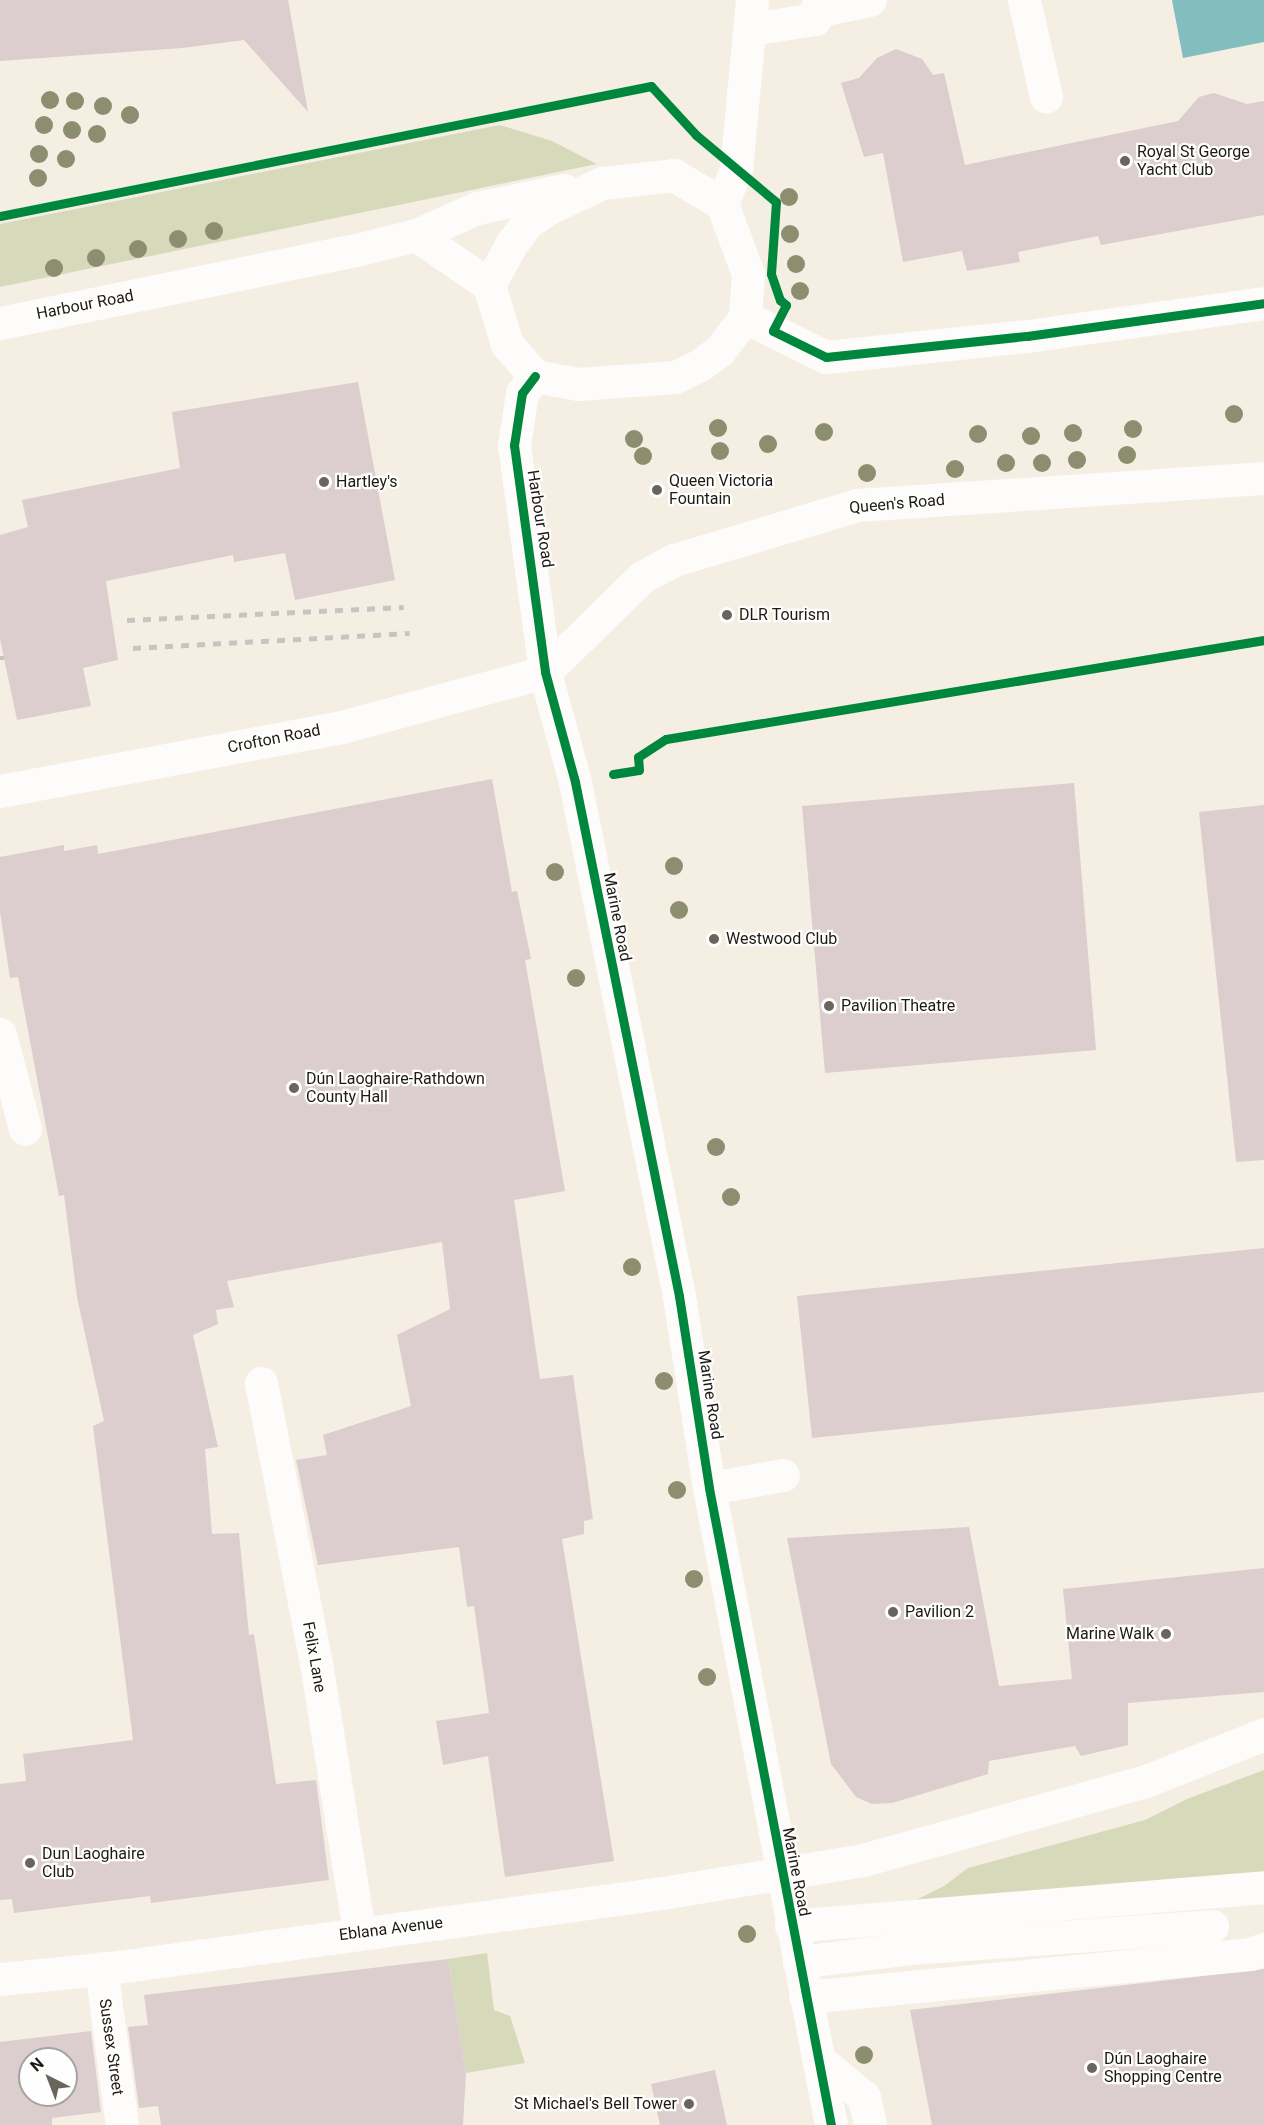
<!DOCTYPE html>
<html>
<head>
<meta charset="utf-8">
<style>
  body { margin:0 }
  #map { position:relative; width:1264px; height:2125px; overflow:hidden; background:#f4eee3; font-family:Roboto,sans-serif }
  div>[style] { position:absolute }
  .green>* { inset:0; background:#d7d9bb }
  .water>* { inset:0; background:#83bebf }
  .building>* { inset:0; background:#dccecf }
  .minor>* { height:33px; margin:-16.5px; padding:0 16.5px; transform-origin:16.5px; border-radius:16.5px; background:#fdfcfb }
  .major>* { height:33px; margin:-16.5px; padding:0 16.5px; transform-origin:16.5px; border-radius:16.5px; background:#fdfcfb }
  .highway>* { height:33px; margin:-16.5px; padding:0 16.5px; transform-origin:16.5px; border-radius:16.5px; background:#fdfcfb }
  .rail>* { height:4.5px; margin-top:-2.25px; transform-origin:0; background:repeating-linear-gradient(90deg,#c7c5c3 0 8px,transparent 0 16px) }
  .cycleway>* { height:9px; margin:-4.5px; padding:0 4.5px; transform-origin:4.5px; border-radius:4.5px; background:#00873e }
  .trees>* { width:18px; height:18px; margin:-9px; border-radius:50%; background:#8d8e6f }
  .dots>* { width:16px; height:16px; translate:-50% -50%; box-sizing:border-box; border:3px solid #fefefe; border-radius:50% }
  span { translate:-50% -50%; white-space:nowrap; text-align:center; line-height:1.15; -webkit-text-stroke:4.5px #fefefe; paint-order:stroke }
  .poi-label { font-size:16px; color:#1e1a13 }
  .left { translate:0 -50%; text-align:left }
  .right { translate:-100% -50%; text-align:right }
  .street-label { font-size:16px; color:#1e1a13 }
  .north { position:absolute; left:18px; top:2047px; width:60px; height:60px; box-sizing:border-box; background:#fefefe; border:2px solid #a4a3a0; border-radius:50%; rotate:318deg; font-size:16px; font-weight:700; line-height:24px; text-align:center; color:#1e1a13 }
  .north::after { content:''; display:block; margin:auto; width:21px; height:27px; background:#69645c; clip-path:polygon(50% 0,100% 100%,50% 72%,0 100%) }
</style>
</head>
<body>
<div id="map">
  <div class="green">
    <i style="clip-path:polygon(500px 125px,552px 141px,597px 164px,0 287px,0 224px)"></i>
    <i style="clip-path:polygon(1264px 1770px,1264px 1875px,912px 1902px,944px 1886px,968px 1868px,1145px 1820px,1187px 1799px)"></i>
    <i style="clip-path:polygon(487px 1953px,494px 2010px,510px 2016px,525px 2063px,466px 2073px,448px 1959px)"></i>
  </div>
  <div class="water">
    <i style="clip-path:polygon(1172px 0,1264px 0,1264px 42px,1183px 58px)"></i>
  </div>
  <div class="building">
    <i style="clip-path:polygon(0 0,288px 0,308px 112px,244px 40px,182px 48px,0 61px)"></i>
    <i style="clip-path:polygon(896px 49px,922px 59px,933px 75px,944px 73px,965px 165px,1178px 121px,1199px 97px,1214px 93px,1247px 104px,1264px 101px,1264px 215px,1101px 245px,1098px 236px,1018px 252px,1020px 262px,967px 271px,962px 251px,903px 262px,883px 153px,864px 157px,841px 83px,859px 78px,877px 58px)"></i>
    <i style="clip-path:polygon(358px 382px,395px 580px,295px 600px,285px 553px,234px 562px,233px 555px,106px 581px,118px 660px,83px 668px,91px 706px,17px 720px,0 639px,0 535px,28px 527px,22px 500px,180px 468px,172px 412px)"></i>
    <i style="clip-path:polygon(492px 779px,512px 892px,517px 891px,531px 959px,525px 960px,565px 1191px,514px 1200px,540px 1379px,573px 1375px,593px 1519px,584px 1521px,584px 1534px,562px 1539px,614px 1861px,505px 1877px,488px 1756px,443px 1765px,436px 1721px,489px 1713px,474px 1606px,467px 1607px,459px 1547px,318px 1565px,296px 1460px,327px 1455px,323px 1435px,411px 1406px,397px 1335px,450px 1309px,442px 1242px,227px 1281px,234px 1307px,216px 1310px,218px 1324px,193px 1335px,218px 1447px,205px 1449px,212px 1534px,239px 1533px,249px 1635px,254px 1634px,276px 1784px,316px 1780px,329px 1880px,151px 1903px,150px 1896px,14px 1913px,12px 1899px,0 1900px,0 1784px,26px 1781px,23px 1754px,133px 1740px,93px 1426px,104px 1421px,77px 1297px,64px 1195px,59px 1196px,18px 977px,10px 978px,0 912px,0 857px,64px 845px,64px 851px,97px 845px,98px 854px)"></i>
    <i style="clip-path:polygon(1074px 783px,1096px 1050px,825px 1073px,802px 806px)"></i>
    <i style="clip-path:polygon(1264px 805px,1264px 1160px,1236px 1162px,1199px 812px)"></i>
    <i style="clip-path:polygon(1264px 1248px,1264px 1392px,812px 1438px,797px 1296px)"></i>
    <i style="clip-path:polygon(969px 1527px,999px 1686px,1072px 1679px,1063px 1589px,1264px 1568px,1264px 1692px,1128px 1703px,1128px 1745px,1081px 1756px,1075px 1746px,989px 1761px,988px 1774px,892px 1803px,872px 1804px,856px 1797px,831px 1764px,787px 1538px)"></i>
    <i style="clip-path:polygon(448px 1959px,466px 2073px,463px 2125px,161px 2125px,158px 2106px,139px 2108px,128px 2027px,148px 2025px,144px 1995px)"></i>
    <i style="clip-path:polygon(1264px 1969px,1264px 2125px,932px 2125px,910px 2010px)"></i>
    <i style="clip-path:polygon(evenodd,91px 2031px,101px 2112px,52px 2118px,52px 2125px,0 2125px,0 2042px,91px 2031px,30px 2059px,66px 2059px,66px 2095px,30px 2095px,30px 2059px)"></i>
    <i style="clip-path:polygon(715px 2070px,727px 2125px,660px 2125px,651px 2084px)"></i>
  </div>
  <div class="minor">
    <i style="left:1024px;top:0;width:99px;rotate:77.2deg"></i>
    <i style="left:751px;top:29px;width:65px;rotate:-8.9deg"></i>
    <i style="left:815px;top:19px;width:8px;rotate:-90deg"></i>
    <i style="left:815px;top:11px;width:56px;rotate:-11.3deg"></i>
    <i style="left:674px;top:175px;width:56px;rotate:31.1deg"></i>
    <i style="left:722px;top:204px;width:75px;rotate:69.6deg"></i>
    <i style="left:748px;top:274px;width:43px;rotate:94deg"></i>
    <i style="left:745px;top:317px;width:41px;rotate:127.1deg"></i>
    <i style="left:720px;top:350px;width:25px;rotate:143deg"></i>
    <i style="left:700px;top:365px;width:28px;rotate:154deg"></i>
    <i style="left:675px;top:377px;width:97px;rotate:175.9deg"></i>
    <i style="left:578px;top:384px;width:44px;rotate:-169.5deg"></i>
    <i style="left:535px;top:376px;width:43px;rotate:-131.2deg"></i>
    <i style="left:507px;top:344px;width:62px;rotate:-107deg"></i>
    <i style="left:489px;top:285px;width:48px;rotate:-61.3deg"></i>
    <i style="left:512px;top:243px;width:25px;rotate:-53deg"></i>
    <i style="left:527px;top:223px;width:27px;rotate:-34deg"></i>
    <i style="left:549px;top:208px;width:59px;rotate:-25.3deg"></i>
    <i style="left:602px;top:183px;width:72px;rotate:-6.3deg"></i>
    <i style="left:722px;top:204px;width:38px;rotate:-68deg"></i>
    <i style="left:736px;top:169px;width:170px;rotate:-84.6deg"></i>
    <i style="left:416px;top:235px;width:88px;rotate:34.4deg"></i>
    <i style="left:745px;top:317px;width:90px;rotate:26.3deg"></i>
    <i style="left:826px;top:357px;width:202px;rotate:-6deg"></i>
    <i style="left:1027px;top:336px;width:239px;rotate:-7.9deg"></i>
    <i style="left:0;top:323px;width:363px;rotate:-11.6deg"></i>
    <i style="left:356px;top:250px;width:62px;rotate:-14deg"></i>
    <i style="left:416px;top:235px;width:67px;rotate:-23.9deg"></i>
    <i style="left:477px;top:208px;width:89px;rotate:-11.7deg"></i>
    <i style="left:535px;top:376px;width:21px;rotate:127deg"></i>
    <i style="left:522px;top:393px;width:53px;rotate:98.7deg"></i>
    <i style="left:514px;top:445px;width:229px;rotate:82.2deg"></i>
    <i style="left:0;top:1034px;width:98px;rotate:75.3deg"></i>
    <i style="left:261px;top:1383px;width:285px;rotate:78.9deg"></i>
    <i style="left:316px;top:1663px;width:272px;rotate:80.9deg"></i>
    <i style="left:709px;top:1488px;width:75px;rotate:-10deg"></i>
    <i style="left:791px;top:1926px;width:475px;rotate:-4.7deg"></i>
    <i style="left:799px;top:1962px;width:114px;rotate:-7.1deg"></i>
    <i style="left:912px;top:1948px;width:301px;rotate:-4.2deg"></i>
    <i style="left:101px;top:1968px;width:158px;rotate:82.4deg"></i>
    <i style="left:0;top:1979px;width:111px;rotate:-5.7deg"></i>
    <i style="left:110px;top:1968px;width:557px;rotate:-7.74deg"></i>
    <i style="left:662px;top:1893px;width:204px;rotate:-9.3deg"></i>
    <i style="left:863px;top:1860px;width:294px;rotate:-15.6deg"></i>
    <i style="left:1146px;top:1781px;width:127px;rotate:-21.7deg"></i>
    <i style="left:805px;top:1997px;width:447px;rotate:-5.5deg"></i>
    <i style="left:1250px;top:1954px;width:15px;rotate:-20deg"></i>
    <i style="left:819px;top:2060px;width:58px;rotate:39.4deg"></i>
    <i style="left:864px;top:2097px;width:29px;rotate:78deg"></i>
  </div>
  <div class="major">
    <i style="left:831px;top:2125px;width:649px;rotate:-100.84deg"></i>
    <i style="left:709px;top:1488px;width:194px;rotate:-98.9deg"></i>
    <i style="left:679px;top:1296px;width:524px;rotate:-101.44deg"></i>
    <i style="left:575px;top:782px;width:114px;rotate:-105.3deg"></i>
    <i style="left:545px;top:672px;width:136px;rotate:-44.4deg"></i>
    <i style="left:642px;top:577px;width:36px;rotate:-28deg"></i>
    <i style="left:674px;top:560px;width:191px;rotate:-16.7deg"></i>
    <i style="left:857px;top:505px;width:408px;rotate:-3.8deg"></i>
  </div>
  <div class="highway">
    <i style="left:0;top:791px;width:348px;rotate:-10.6deg"></i>
    <i style="left:342px;top:727px;width:210px;rotate:-15.2deg"></i>
  </div>
  <div class="rail">
    <i style="left:127px;top:620px;width:277px;rotate:-2.7deg"></i>
    <i style="left:133px;top:648px;width:277px;rotate:-3.1deg"></i>
    <i style="left:0;top:658px;width:4px"></i>
  </div>
  <div class="cycleway">
    <i style="left:0;top:216px;width:664px;rotate:-11.29deg"></i>
    <i style="left:651px;top:86px;width:67px;rotate:47.4deg"></i>
    <i style="left:696px;top:135px;width:104px;rotate:39.9deg"></i>
    <i style="left:776px;top:202px;width:72px;rotate:94deg"></i>
    <i style="left:771px;top:274px;width:28px;rotate:71deg"></i>
    <i style="left:780px;top:300px;width:8px;rotate:40deg"></i>
    <i style="left:786px;top:305px;width:29px;rotate:117deg"></i>
    <i style="left:773px;top:331px;width:59px;rotate:26.1deg"></i>
    <i style="left:826px;top:357px;width:202px;rotate:-6deg"></i>
    <i style="left:1027px;top:336px;width:239px;rotate:-7.9deg"></i>
    <i style="left:535px;top:376px;width:21px;rotate:127deg"></i>
    <i style="left:522px;top:393px;width:53px;rotate:98.7deg"></i>
    <i style="left:514px;top:445px;width:229px;rotate:82.2deg"></i>
    <i style="left:545px;top:672px;width:114px;rotate:74.7deg"></i>
    <i style="left:575px;top:782px;width:524px;rotate:78.56deg"></i>
    <i style="left:679px;top:1296px;width:194px;rotate:81.1deg"></i>
    <i style="left:709px;top:1488px;width:649px;rotate:79.16deg"></i>
    <i style="left:613px;top:774px;width:26px;rotate:-9deg"></i>
    <i style="left:639px;top:770px;width:13px;rotate:-94deg"></i>
    <i style="left:638px;top:757px;width:33px;rotate:-33deg"></i>
    <i style="left:666px;top:739px;width:606px;rotate:-9.4deg"></i>
  </div>
  <div class="trees">
    <i style="left:50px;top:100px"></i>
    <i style="left:75px;top:101px"></i>
    <i style="left:103px;top:106px"></i>
    <i style="left:130px;top:115px"></i>
    <i style="left:44px;top:125px"></i>
    <i style="left:72px;top:130px"></i>
    <i style="left:97px;top:134px"></i>
    <i style="left:39px;top:154px"></i>
    <i style="left:66px;top:159px"></i>
    <i style="left:38px;top:178px"></i>
    <i style="left:789px;top:197px"></i>
    <i style="left:214px;top:231px"></i>
    <i style="left:790px;top:234px"></i>
    <i style="left:178px;top:239px"></i>
    <i style="left:138px;top:249px"></i>
    <i style="left:96px;top:258px"></i>
    <i style="left:796px;top:264px"></i>
    <i style="left:54px;top:268px"></i>
    <i style="left:800px;top:291px"></i>
    <i style="left:1234px;top:414px"></i>
    <i style="left:718px;top:428px"></i>
    <i style="left:1133px;top:429px"></i>
    <i style="left:824px;top:432px"></i>
    <i style="left:1073px;top:433px"></i>
    <i style="left:978px;top:434px"></i>
    <i style="left:1031px;top:436px"></i>
    <i style="left:634px;top:439px"></i>
    <i style="left:768px;top:444px"></i>
    <i style="left:720px;top:451px"></i>
    <i style="left:1127px;top:455px"></i>
    <i style="left:643px;top:456px"></i>
    <i style="left:1077px;top:460px"></i>
    <i style="left:1006px;top:463px"></i>
    <i style="left:1042px;top:463px"></i>
    <i style="left:955px;top:469px"></i>
    <i style="left:867px;top:473px"></i>
    <i style="left:674px;top:866px"></i>
    <i style="left:555px;top:872px"></i>
    <i style="left:679px;top:910px"></i>
    <i style="left:576px;top:978px"></i>
    <i style="left:716px;top:1147px"></i>
    <i style="left:731px;top:1197px"></i>
    <i style="left:632px;top:1267px"></i>
    <i style="left:664px;top:1381px"></i>
    <i style="left:677px;top:1490px"></i>
    <i style="left:694px;top:1579px"></i>
    <i style="left:707px;top:1677px"></i>
    <i style="left:747px;top:1934px"></i>
    <i style="left:864px;top:2055px"></i>
  </div>
  <div class="dots">
    <i style="left:1125px;top:161px;background:#69645c"></i>
    <i style="left:324px;top:482px;background:#69645c"></i>
    <i style="left:657px;top:490px;background:#69645c"></i>
    <i style="left:727px;top:615px;background:#69645c"></i>
    <i style="left:714px;top:939px;background:#69645c"></i>
    <i style="left:829px;top:1006px;background:#69645c"></i>
    <i style="left:294px;top:1088px;background:#69645c"></i>
    <i style="left:893px;top:1612px;background:#69645c"></i>
    <i style="left:1166px;top:1634px;background:#69645c"></i>
    <i style="left:30px;top:1863px;background:#69645c"></i>
    <i style="left:1092px;top:2068px;background:#69645c"></i>
    <i style="left:689px;top:2104px;background:#69645c"></i>
  </div>
  <div class="poi-label">
    <span class="left" style="left:1137px;top:161px">Royal St George<br>Yacht Club</span>
    <span class="left" style="left:669px;top:490px">Queen Victoria<br>Fountain</span>
    <span class="left" style="left:336px;top:482px">Hartley's</span>
    <span class="left" style="left:739px;top:615px">DLR Tourism</span>
    <span class="left" style="left:726px;top:939px">Westwood Club</span>
    <span class="left" style="left:841px;top:1006px">Pavilion Theatre</span>
    <span class="left" style="left:306px;top:1088px">Dún Laoghaire-Rathdown<br>County Hall</span>
    <span class="left" style="left:905px;top:1612px">Pavilion 2</span>
    <span class="right" style="left:1154px;top:1634px">Marine Walk</span>
    <span class="left" style="left:42px;top:1863px">Dun Laoghaire<br>Club</span>
    <span class="left" style="left:1104px;top:2068px">Dún Laoghaire<br>Shopping Centre</span>
    <span class="right" style="left:677px;top:2104px">St Michael's Bell Tower</span>
  </div>
  <div class="street-label">
    <span style="left:85px;top:305px;rotate:-11deg">Harbour Road</span>
    <span style="left:897px;top:504px;rotate:-5deg">Queen's Road</span>
    <span style="left:540px;top:519px;rotate:81deg">Harbour Road</span>
    <span style="left:274px;top:739px;rotate:-11deg">Crofton Road</span>
    <span style="left:617px;top:917px;rotate:79deg">Marine Road</span>
    <span style="left:710px;top:1395px;rotate:81deg">Marine Road</span>
    <span style="left:314px;top:1657px;rotate:80deg">Felix Lane</span>
    <span style="left:796px;top:1872px;rotate:79deg">Marine Road</span>
    <span style="left:391px;top:1929px;rotate:-7deg">Eblana Avenue</span>
    <span style="left:111px;top:2047px;rotate:82deg">Sussex Street</span>
  </div>
  <div class="north">N</div>
</div>
</body>
</html>
